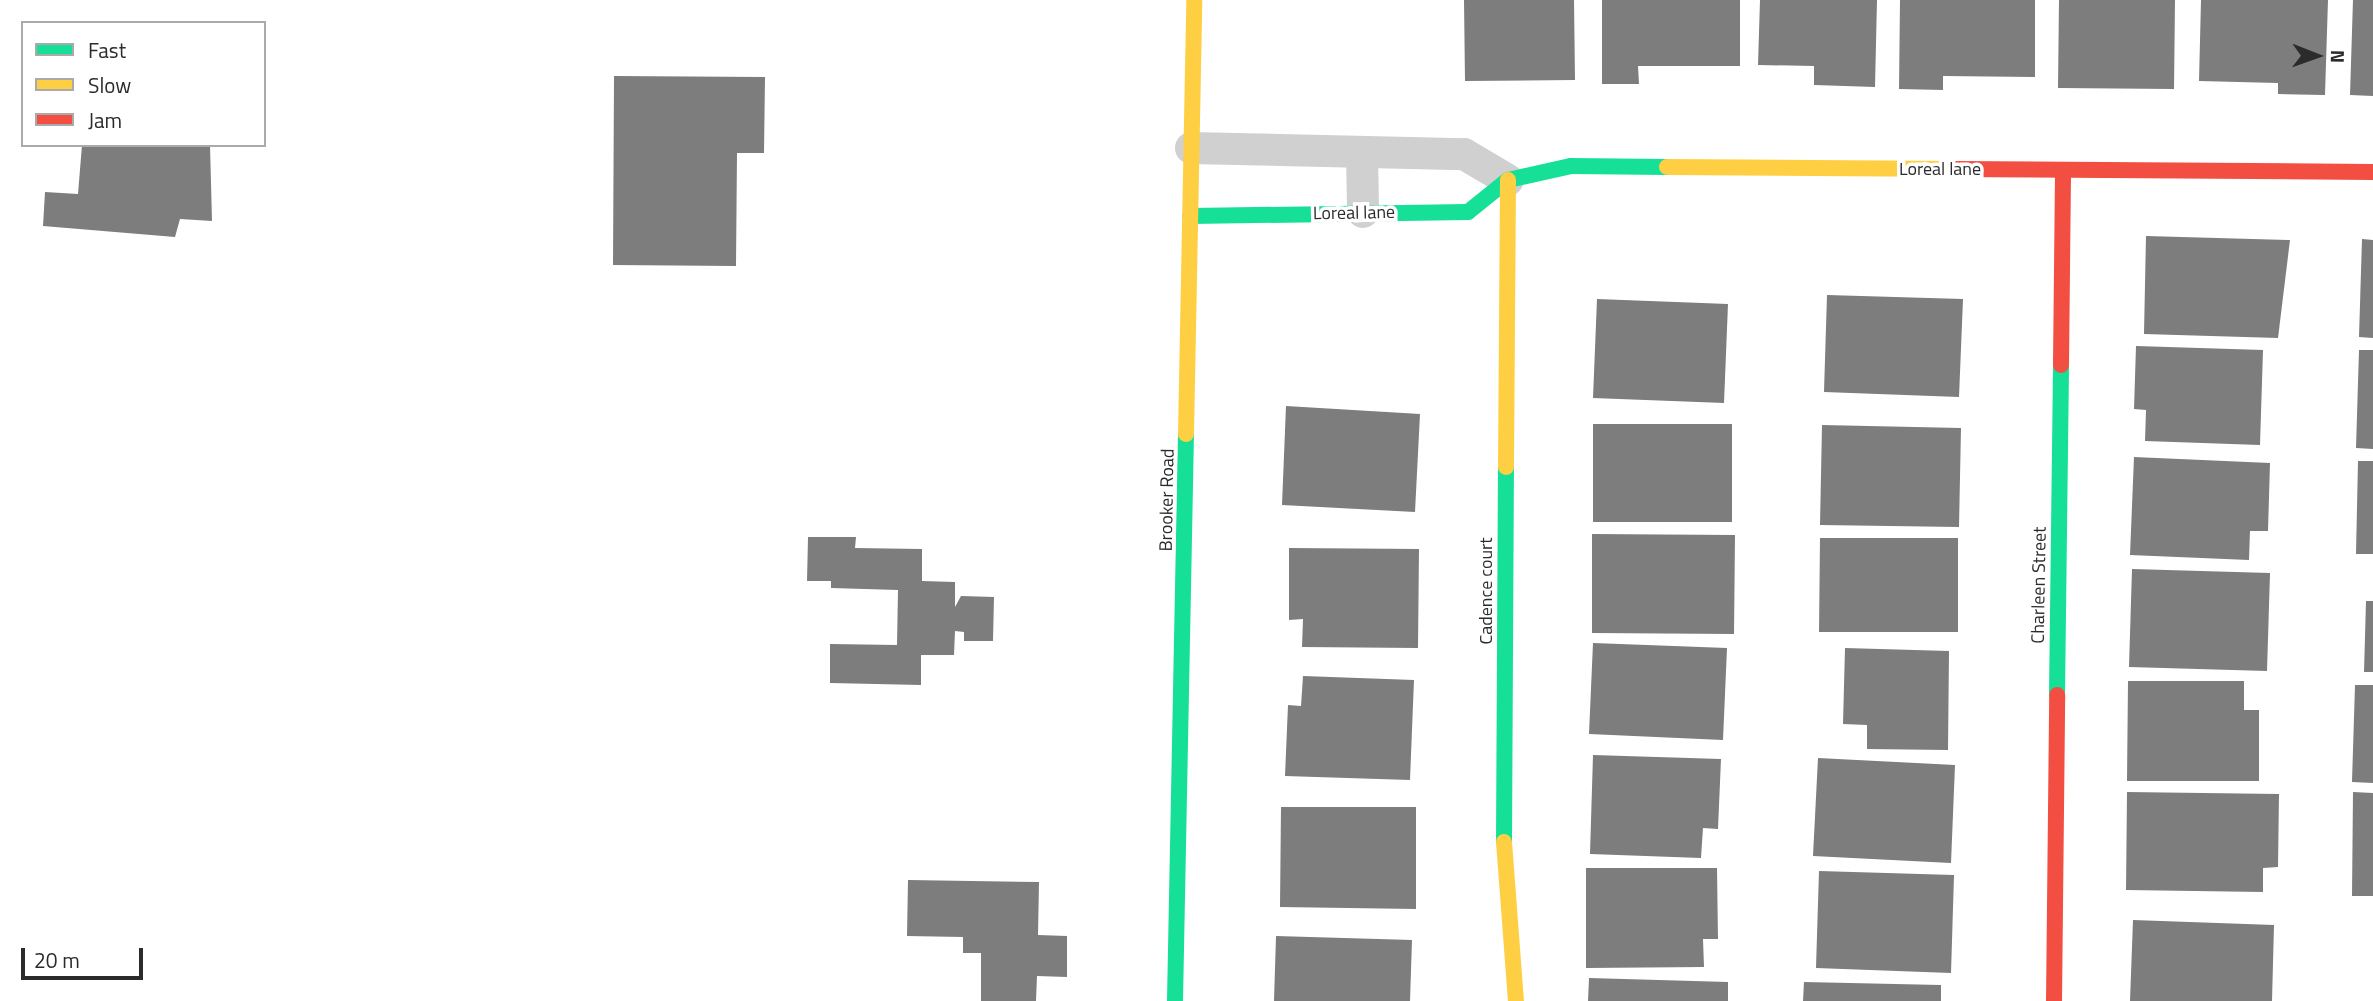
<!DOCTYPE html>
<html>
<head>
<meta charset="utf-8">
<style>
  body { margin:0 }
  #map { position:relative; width:2373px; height:1001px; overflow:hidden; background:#fff; font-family:"Titillium Web",sans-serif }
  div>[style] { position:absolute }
  .building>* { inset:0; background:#7d7d7d }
  .street>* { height:32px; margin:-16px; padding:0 16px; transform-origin:16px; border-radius:16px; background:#d0d0d0 }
  .fast>* { height:16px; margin:-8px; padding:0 8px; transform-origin:8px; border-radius:8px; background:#16e098 }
  .slow>* { height:16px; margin:-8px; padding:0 8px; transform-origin:8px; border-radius:8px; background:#ffcf43 }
  .jam>* { height:16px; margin:-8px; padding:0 8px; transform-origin:8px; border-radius:8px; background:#f24e42 }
  span { translate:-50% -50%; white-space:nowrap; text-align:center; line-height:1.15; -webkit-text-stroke:7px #fff; paint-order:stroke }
  .street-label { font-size:18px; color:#2b2b2b }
  .legend { position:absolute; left:21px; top:21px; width:245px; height:126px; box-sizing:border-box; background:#fff; border:2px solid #aaa; margin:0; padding:9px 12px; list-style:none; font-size:21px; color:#2b2b2b }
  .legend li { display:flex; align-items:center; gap:14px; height:35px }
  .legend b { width:35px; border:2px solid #aaa }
  .north { position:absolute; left:2282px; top:21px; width:70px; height:70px; -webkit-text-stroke:5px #fff; paint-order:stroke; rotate:91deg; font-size:19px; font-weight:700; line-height:28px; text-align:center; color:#2b2b2b }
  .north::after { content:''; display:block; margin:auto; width:24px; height:32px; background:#2b2b2b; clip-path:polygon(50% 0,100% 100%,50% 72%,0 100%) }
  .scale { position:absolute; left:21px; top:948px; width:122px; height:32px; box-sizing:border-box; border:4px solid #2b2b2b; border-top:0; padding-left:9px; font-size:21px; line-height:24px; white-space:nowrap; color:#2b2b2b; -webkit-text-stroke:5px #fff; paint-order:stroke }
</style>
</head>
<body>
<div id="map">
  <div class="building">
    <i style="clip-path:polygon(1464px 0,1574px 0,1575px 80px,1465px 81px)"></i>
    <i style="clip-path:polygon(1602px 0,1740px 0,1740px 66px,1638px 66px,1639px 84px,1602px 84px)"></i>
    <i style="clip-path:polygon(1760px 0,1877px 0,1875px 87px,1814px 85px,1814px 66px,1758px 65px)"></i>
    <i style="clip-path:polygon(1900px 0,2035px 0,2035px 77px,1943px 76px,1943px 90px,1899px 89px)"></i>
    <i style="clip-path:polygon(2059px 0,2175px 0,2174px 89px,2058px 88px)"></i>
    <i style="clip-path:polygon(2201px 0,2328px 0,2325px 95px,2278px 94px,2278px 83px,2199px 81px)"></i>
    <i style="clip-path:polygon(2353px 0,2373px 0,2373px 96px,2350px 95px)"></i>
    <i style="clip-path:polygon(614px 76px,765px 77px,764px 153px,737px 153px,736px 266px,613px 265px)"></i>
    <i style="clip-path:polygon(82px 145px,210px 145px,212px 221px,180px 219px,175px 237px,43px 226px,45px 192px,78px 194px)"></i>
    <i style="clip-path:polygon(2146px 236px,2290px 240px,2278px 338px,2144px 334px)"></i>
    <i style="clip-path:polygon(2362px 239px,2373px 240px,2373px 338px,2359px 337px)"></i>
    <i style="clip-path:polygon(1827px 295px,1963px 299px,1959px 397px,1824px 392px)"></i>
    <i style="clip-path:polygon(1597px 299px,1728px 304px,1724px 403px,1593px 398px)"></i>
    <i style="clip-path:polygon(2136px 346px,2263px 350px,2260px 445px,2145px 441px,2146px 410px,2134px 409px)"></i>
    <i style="clip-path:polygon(2359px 350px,2373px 350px,2373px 449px,2356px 448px)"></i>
    <i style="clip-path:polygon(1286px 406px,1420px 414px,1415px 512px,1282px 505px)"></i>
    <i style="clip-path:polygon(1593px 424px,1732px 424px,1732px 522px,1593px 522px)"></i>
    <i style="clip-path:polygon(1822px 425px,1961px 428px,1959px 527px,1820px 525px)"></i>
    <i style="clip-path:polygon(2134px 457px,2270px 463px,2268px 531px,2250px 531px,2249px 560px,2130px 555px)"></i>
    <i style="clip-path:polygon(2358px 461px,2373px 461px,2373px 554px,2356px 554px)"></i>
    <i style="clip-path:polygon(1592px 534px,1735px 535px,1734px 634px,1592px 633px)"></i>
    <i style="clip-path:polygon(808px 537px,856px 537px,855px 548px,922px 549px,922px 581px,955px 582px,955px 607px,961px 596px,994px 597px,993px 641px,964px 641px,964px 632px,955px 631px,954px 655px,921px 655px,921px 685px,830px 683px,830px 644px,897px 645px,898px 590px,831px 588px,831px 581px,807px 581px)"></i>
    <i style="clip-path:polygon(1820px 538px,1958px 538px,1958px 632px,1819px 632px)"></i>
    <i style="clip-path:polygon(1289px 548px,1419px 549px,1418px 648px,1302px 647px,1303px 619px,1289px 620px)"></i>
    <i style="clip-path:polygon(2132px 569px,2270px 573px,2267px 671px,2129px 667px)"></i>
    <i style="clip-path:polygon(2366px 601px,2373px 601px,2373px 672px,2364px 672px)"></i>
    <i style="clip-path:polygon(1593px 643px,1727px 648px,1723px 740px,1589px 734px)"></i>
    <i style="clip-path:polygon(1845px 648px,1949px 651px,1948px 750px,1867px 749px,1867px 725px,1843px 724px)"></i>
    <i style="clip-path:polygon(1303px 676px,1414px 680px,1410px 780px,1285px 776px,1288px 705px,1301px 706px)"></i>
    <i style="clip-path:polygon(2128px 681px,2244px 681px,2244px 710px,2259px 710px,2259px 781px,2127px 781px)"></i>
    <i style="clip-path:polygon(2355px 685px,2373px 685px,2373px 783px,2352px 782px)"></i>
    <i style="clip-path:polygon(1593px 755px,1721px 759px,1718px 829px,1703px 828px,1701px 858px,1590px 854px)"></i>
    <i style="clip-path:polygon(1818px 758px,1955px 765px,1951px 863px,1813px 856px)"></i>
    <i style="clip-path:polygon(2127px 792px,2279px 794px,2278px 867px,2263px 868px,2263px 892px,2126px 890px)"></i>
    <i style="clip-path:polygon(2353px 792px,2373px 793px,2373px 896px,2352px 896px)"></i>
    <i style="clip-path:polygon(1281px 807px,1416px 807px,1416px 909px,1280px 907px)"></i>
    <i style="clip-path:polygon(1586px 868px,1717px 868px,1718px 939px,1703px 939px,1704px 967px,1586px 968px)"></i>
    <i style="clip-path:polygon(1819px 871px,1954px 875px,1951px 973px,1816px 968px)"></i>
    <i style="clip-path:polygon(908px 880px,1039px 882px,1038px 935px,1067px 936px,1067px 977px,1037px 976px,1036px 1001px,981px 1001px,981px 953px,963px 953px,963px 937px,907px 936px)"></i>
    <i style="clip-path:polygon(2133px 920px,2274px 925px,2272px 1001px,2130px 1001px)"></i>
    <i style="clip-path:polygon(1276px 936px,1412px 940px,1410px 1001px,1274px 1001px)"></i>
    <i style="clip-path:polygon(1589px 978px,1728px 982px,1728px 1001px,1588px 1001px)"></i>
    <i style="clip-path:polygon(1804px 982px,1941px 985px,1941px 1001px,1803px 1001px)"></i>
  </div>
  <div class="street">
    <i style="left:1191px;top:148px;width:273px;rotate:1.3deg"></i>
    <i style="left:1464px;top:154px;width:51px;rotate:30.6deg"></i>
    <i style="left:1362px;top:152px;width:60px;rotate:89deg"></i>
  </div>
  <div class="fast">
    <i style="left:1190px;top:216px;width:278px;rotate:-0.8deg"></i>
    <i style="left:1468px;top:212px;width:51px;rotate:-38.7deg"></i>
    <i style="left:1508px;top:180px;width:65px;rotate:-12.5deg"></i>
    <i style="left:1571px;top:166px;width:96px;rotate:0.6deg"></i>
    <i style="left:2057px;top:695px;width:330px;rotate:-89.3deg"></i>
    <i style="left:1504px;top:842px;width:375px;rotate:-89.7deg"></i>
    <i style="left:1175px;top:1001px;width:567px;rotate:-88.89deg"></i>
  </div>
  <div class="slow">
    <i style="left:1667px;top:167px;width:289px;rotate:0.4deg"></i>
    <i style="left:1186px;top:434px;width:434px;rotate:-88.9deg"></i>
    <i style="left:1506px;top:467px;width:287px;rotate:-89.6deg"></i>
    <i style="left:1504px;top:842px;width:159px;rotate:85.7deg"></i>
  </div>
  <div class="jam">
    <i style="left:1956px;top:169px;width:417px;rotate:0.4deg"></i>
    <i style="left:2061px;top:365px;width:195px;rotate:-89.4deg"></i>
    <i style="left:2054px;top:1001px;width:306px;rotate:-89.4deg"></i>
  </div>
  <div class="street-label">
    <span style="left:1940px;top:169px">Loreal lane</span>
    <span style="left:1354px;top:213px;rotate:-1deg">Loreal lane</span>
    <span style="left:1167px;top:500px;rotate:-89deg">Brooker Road</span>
    <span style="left:2039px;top:585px;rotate:-89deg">Charleen Street</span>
    <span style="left:1486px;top:591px;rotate:-90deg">Cadence court</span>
  </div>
  <ul class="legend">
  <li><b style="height:9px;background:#16e098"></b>Fast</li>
  <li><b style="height:9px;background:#ffcf43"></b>Slow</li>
  <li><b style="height:9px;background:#f24e42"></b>Jam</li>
  </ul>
  <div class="north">N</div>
  <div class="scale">20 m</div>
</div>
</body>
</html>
